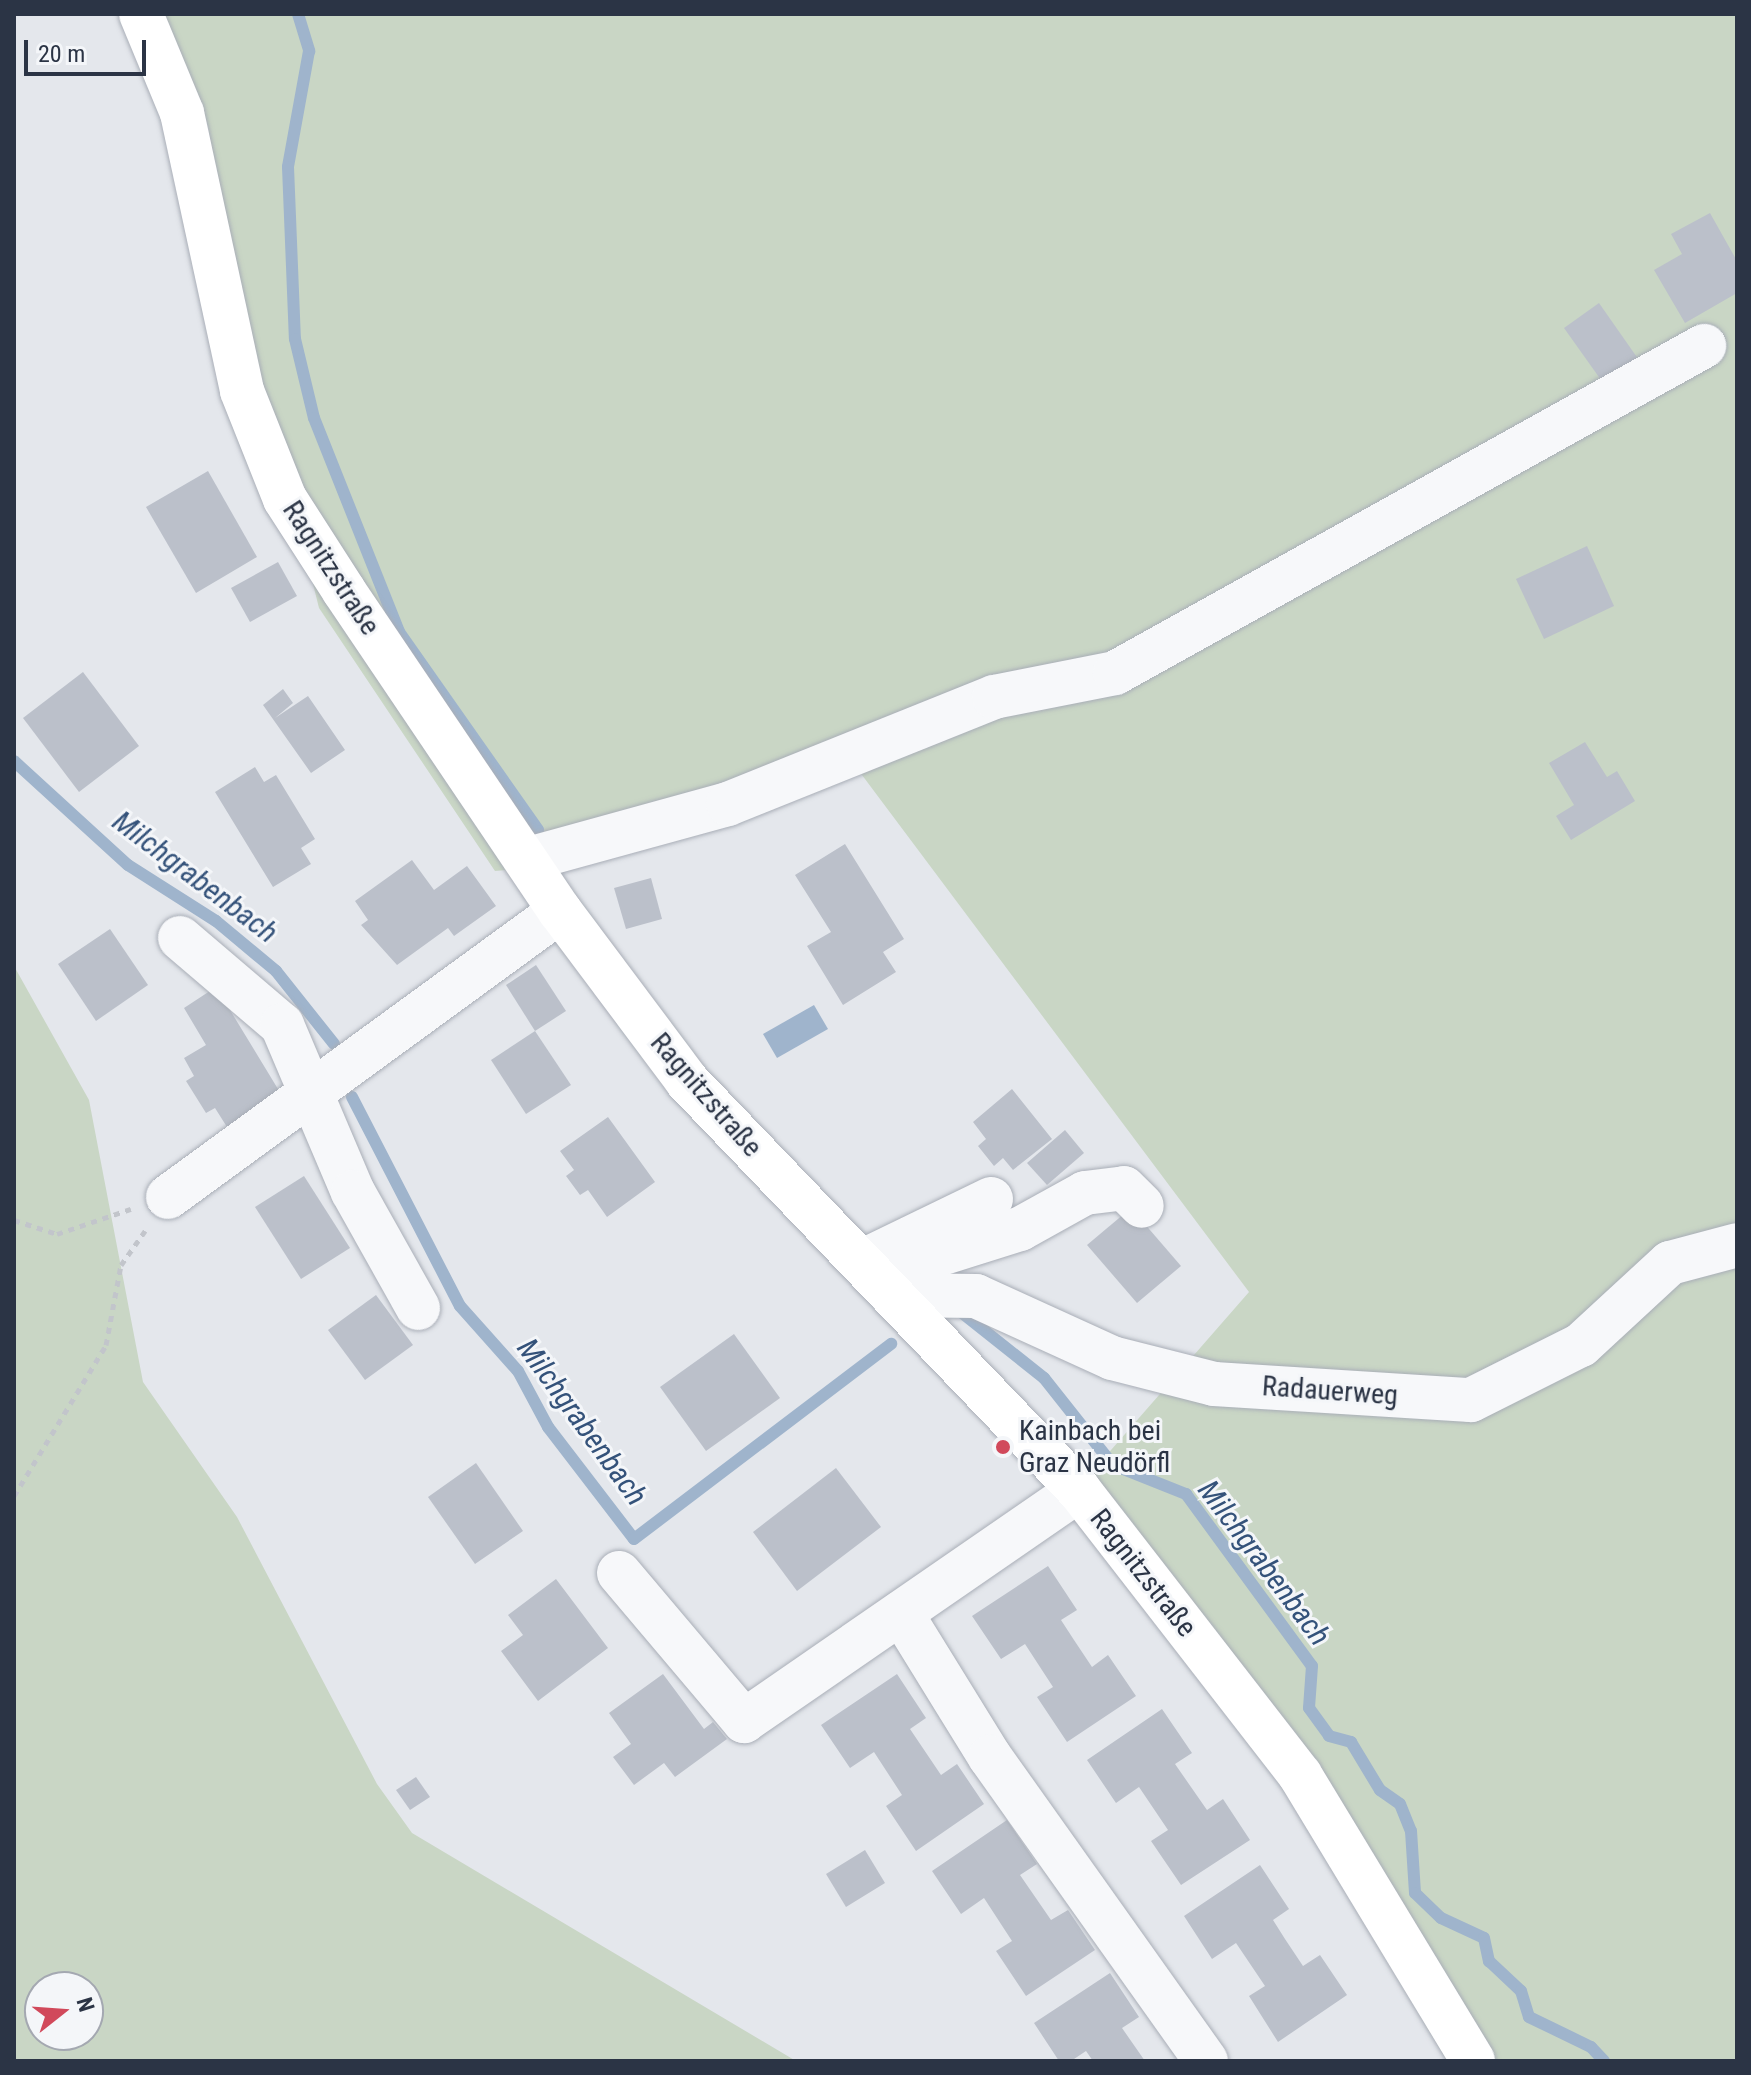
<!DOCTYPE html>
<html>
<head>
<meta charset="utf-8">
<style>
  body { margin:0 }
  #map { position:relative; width:1751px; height:2075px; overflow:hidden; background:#e4e7ec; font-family:"Roboto Condensed",sans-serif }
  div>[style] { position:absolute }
  .green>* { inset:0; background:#c9d6c5 }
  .water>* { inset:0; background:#9fb4cc }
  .stream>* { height:12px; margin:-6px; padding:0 6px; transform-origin:6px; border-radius:6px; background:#9fb4cc }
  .building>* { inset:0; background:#bbc0ca }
  .path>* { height:5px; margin-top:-2.5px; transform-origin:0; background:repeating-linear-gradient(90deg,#c2c5cb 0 6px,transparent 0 12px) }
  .roads { filter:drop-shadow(0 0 2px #a9aeb7) drop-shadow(0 0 2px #a9aeb7) }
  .minor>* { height:44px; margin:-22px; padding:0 22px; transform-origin:22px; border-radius:22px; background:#f7f8fa }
  .major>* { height:44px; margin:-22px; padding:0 22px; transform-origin:22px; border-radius:22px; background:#fff }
  .dots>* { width:22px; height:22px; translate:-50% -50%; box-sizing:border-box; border:4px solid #f4f6f9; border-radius:50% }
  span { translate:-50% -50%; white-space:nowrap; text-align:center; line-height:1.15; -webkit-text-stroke:6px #f4f6f9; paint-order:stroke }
  .street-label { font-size:28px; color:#2b3445 }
  .poi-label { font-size:28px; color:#2b3445 }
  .left { translate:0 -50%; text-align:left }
  .water-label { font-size:30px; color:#34527a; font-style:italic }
  .frame { position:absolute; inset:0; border:16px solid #2b3445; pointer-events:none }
  .north { position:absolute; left:24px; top:1971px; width:80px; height:80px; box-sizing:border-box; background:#f4f6f9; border:2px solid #a4a8b1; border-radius:50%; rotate:73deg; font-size:22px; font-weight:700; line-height:32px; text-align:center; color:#2b3445 }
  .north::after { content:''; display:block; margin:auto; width:28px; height:36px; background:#d1495b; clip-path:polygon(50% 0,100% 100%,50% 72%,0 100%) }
  .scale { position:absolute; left:24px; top:40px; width:122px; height:36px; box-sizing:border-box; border:4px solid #2b3445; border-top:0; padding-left:10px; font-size:24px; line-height:28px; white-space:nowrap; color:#2b3445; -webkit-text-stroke:6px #f4f6f9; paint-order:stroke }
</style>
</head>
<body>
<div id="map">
  <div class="green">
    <i style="clip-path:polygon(162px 14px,1737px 14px,1737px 2061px,1447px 2061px,1261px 1749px,1063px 1505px,1249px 1292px,859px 771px,586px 863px,495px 871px,319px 608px,266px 395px,239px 312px,208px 126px)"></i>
    <i style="clip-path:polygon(evenodd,14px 966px,89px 1100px,143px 1382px,237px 1517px,377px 1784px,412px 1833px,796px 2061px,14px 2061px,14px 966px,88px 1987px,88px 2035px,40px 2035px,40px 1987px,88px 1987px)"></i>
  </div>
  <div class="water">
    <i style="clip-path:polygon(814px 1005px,828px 1029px,777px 1058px,763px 1034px)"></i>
  </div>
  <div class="stream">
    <i style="left:298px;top:14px;width:39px;rotate:73deg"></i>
    <i style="left:309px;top:51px;width:118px;rotate:100.3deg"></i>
    <i style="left:288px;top:167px;width:172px;rotate:87.7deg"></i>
    <i style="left:295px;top:339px;width:81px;rotate:76.5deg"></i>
    <i style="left:314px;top:418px;width:230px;rotate:68.3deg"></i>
    <i style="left:399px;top:632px;width:242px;rotate:54.9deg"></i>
    <i style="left:14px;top:761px;width:154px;rotate:42.4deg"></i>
    <i style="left:128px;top:865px;width:104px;rotate:32.5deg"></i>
    <i style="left:216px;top:921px;width:78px;rotate:39.8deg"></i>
    <i style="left:276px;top:971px;width:93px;rotate:51.5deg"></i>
    <i style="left:352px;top:1097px;width:235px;rotate:62.7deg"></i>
    <i style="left:460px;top:1306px;width:87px;rotate:48.3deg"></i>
    <i style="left:518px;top:1371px;width:64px;rotate:61.8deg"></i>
    <i style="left:548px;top:1427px;width:141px;rotate:52.5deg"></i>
    <i style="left:634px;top:1539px;width:323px;rotate:-37.2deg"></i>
    <i style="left:961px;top:1312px;width:106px;rotate:38.5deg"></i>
    <i style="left:1044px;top:1378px;width:111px;rotate:51.6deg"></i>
    <i style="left:1113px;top:1465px;width:79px;rotate:21.7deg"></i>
    <i style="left:1186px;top:1494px;width:213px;rotate:53.8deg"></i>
    <i style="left:1312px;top:1666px;width:42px;rotate:94.1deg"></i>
    <i style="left:1309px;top:1708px;width:34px;rotate:54deg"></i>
    <i style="left:1329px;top:1736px;width:23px;rotate:15deg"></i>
    <i style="left:1351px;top:1742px;width:56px;rotate:58.9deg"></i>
    <i style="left:1380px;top:1790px;width:24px;rotate:35deg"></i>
    <i style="left:1400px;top:1804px;width:29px;rotate:68deg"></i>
    <i style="left:1411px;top:1831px;width:62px;rotate:86.3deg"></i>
    <i style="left:1415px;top:1893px;width:36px;rotate:44deg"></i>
    <i style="left:1441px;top:1918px;width:47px;rotate:24.9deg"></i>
    <i style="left:1484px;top:1938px;width:24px;rotate:78deg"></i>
    <i style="left:1489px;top:1961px;width:44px;rotate:43.2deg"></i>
    <i style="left:1521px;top:1991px;width:27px;rotate:73deg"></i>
    <i style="left:1529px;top:2017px;width:69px;rotate:25.8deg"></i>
    <i style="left:1591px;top:2047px;width:19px;rotate:47deg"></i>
  </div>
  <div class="building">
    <i style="clip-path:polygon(1710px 213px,1737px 261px,1737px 293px,1685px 323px,1654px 270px,1682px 254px,1671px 234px)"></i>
    <i style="clip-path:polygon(1599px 303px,1641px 363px,1606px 387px,1564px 328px)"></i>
    <i style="clip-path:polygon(208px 471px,257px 557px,196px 593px,146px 507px)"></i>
    <i style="clip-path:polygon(1587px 546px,1614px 606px,1544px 639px,1516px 579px)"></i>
    <i style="clip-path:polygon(278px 562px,297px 596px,250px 622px,231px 588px)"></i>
    <i style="clip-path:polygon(83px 672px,139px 746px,79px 792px,23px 718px)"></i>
    <i style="clip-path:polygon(283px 689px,293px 703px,275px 718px,308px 696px,345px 750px,311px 773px,263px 705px)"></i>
    <i style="clip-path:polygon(1585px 742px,1607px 777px,1617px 771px,1635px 801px,1571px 840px,1556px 816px,1574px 805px,1549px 763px)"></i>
    <i style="clip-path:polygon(255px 767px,264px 782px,276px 775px,315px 839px,301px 848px,311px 864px,273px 887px,215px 792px)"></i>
    <i style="clip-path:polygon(845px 844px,904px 939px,883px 952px,896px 972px,843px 1005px,807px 946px,831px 932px,795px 875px)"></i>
    <i style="clip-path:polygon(412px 860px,434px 890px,467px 866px,496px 906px,454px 936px,448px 928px,397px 965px,361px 925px,368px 920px,355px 901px)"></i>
    <i style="clip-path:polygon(651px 878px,662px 919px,626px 929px,614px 888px)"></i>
    <i style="clip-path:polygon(110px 929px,148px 985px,96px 1021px,58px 964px)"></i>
    <i style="clip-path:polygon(536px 965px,566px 1011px,535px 1031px,506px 985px)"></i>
    <i style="clip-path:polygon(216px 987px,281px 1094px,227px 1127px,215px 1108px,206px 1113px,186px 1081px,194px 1076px,184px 1058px,206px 1045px,184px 1008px)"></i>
    <i style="clip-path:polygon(535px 1031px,571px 1085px,526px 1114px,491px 1060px)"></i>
    <i style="clip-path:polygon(1012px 1089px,1052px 1139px,1013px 1170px,1003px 1158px,994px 1166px,978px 1146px,986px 1139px,973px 1122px)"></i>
    <i style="clip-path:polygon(608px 1117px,655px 1182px,607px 1217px,588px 1190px,580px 1195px,566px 1176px,574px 1170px,560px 1151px)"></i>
    <i style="clip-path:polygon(1065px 1130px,1084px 1153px,1047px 1185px,1027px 1163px)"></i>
    <i style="clip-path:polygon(304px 1176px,350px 1248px,301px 1279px,255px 1207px)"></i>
    <i style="clip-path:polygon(1131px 1208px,1181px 1266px,1137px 1303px,1087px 1245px)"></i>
    <i style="clip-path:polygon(376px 1295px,413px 1345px,365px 1380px,328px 1330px)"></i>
    <i style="clip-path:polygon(734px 1334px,780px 1398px,706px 1451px,660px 1387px)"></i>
    <i style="clip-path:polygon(476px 1463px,523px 1531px,475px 1564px,428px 1497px)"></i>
    <i style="clip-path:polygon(836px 1468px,881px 1527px,797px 1591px,753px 1532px)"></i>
    <i style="clip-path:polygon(1048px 1566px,1077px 1610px,1061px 1620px,1074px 1640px,1092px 1667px,1108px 1655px,1136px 1696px,1067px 1742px,1037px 1697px,1053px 1687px,1025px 1644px,1001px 1659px,972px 1616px)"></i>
    <i style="clip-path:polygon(556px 1579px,608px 1648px,538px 1701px,501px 1651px,523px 1635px,508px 1615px)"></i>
    <i style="clip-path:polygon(663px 1674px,704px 1729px,713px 1722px,727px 1739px,675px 1777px,664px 1763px,634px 1785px,613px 1757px,631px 1744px,609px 1713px)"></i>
    <i style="clip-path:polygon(897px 1674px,926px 1718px,910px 1729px,941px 1775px,957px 1764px,984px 1804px,916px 1851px,886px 1806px,902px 1795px,874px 1752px,850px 1768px,821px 1725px)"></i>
    <i style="clip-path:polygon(1162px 1709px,1192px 1753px,1175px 1764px,1207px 1810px,1223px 1799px,1250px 1840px,1181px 1885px,1151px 1841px,1168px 1830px,1139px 1787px,1116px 1803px,1087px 1760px)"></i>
    <i style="clip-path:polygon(416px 1777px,430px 1797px,410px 1810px,396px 1790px)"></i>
    <i style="clip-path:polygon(1007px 1820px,1037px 1864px,1020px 1875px,1051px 1920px,1068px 1910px,1095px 1950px,1026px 1996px,996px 1951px,1012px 1941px,984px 1898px,961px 1914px,932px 1871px)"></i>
    <i style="clip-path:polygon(865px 1850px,885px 1883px,846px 1907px,826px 1874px)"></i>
    <i style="clip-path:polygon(1260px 1865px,1289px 1909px,1273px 1920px,1285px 1939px,1303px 1966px,1320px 1955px,1347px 1995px,1278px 2042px,1249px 1996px,1265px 1986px,1236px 1943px,1212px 1959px,1184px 1916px)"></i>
    <i style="clip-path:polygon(1110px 1973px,1139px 2017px,1122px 2028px,1145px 2061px,1093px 2061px,1086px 2051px,1071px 2061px,1059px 2061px,1034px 2023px)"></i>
  </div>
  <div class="path">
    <i style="left:14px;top:1220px;width:45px;rotate:18deg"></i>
    <i style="left:57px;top:1234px;width:78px;rotate:-18.7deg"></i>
    <i style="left:14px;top:1496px;width:177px;rotate:-58.6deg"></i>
    <i style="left:106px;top:1345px;width:81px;rotate:-79.4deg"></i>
    <i style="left:121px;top:1265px;width:42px;rotate:-54.8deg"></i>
  </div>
  <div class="roads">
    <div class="minor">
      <i style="left:528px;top:859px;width:207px;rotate:-15.4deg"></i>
      <i style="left:728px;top:804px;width:287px;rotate:-21.9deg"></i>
      <i style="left:994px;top:697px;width:123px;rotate:-11.2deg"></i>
      <i style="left:1115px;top:673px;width:674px;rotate:-29.04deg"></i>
      <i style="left:180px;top:938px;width:134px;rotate:40.5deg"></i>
      <i style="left:282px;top:1025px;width:181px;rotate:67deg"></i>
      <i style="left:353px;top:1192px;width:133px;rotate:60.7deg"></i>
      <i style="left:168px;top:1197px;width:485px;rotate:-36.1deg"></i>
      <i style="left:991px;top:1199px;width:144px;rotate:154.1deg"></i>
      <i style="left:861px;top:1262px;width:73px;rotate:-4.7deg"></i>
      <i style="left:934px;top:1256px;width:90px;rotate:-17.4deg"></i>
      <i style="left:1020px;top:1229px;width:74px;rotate:-29deg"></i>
      <i style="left:1085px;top:1193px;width:39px;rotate:-7deg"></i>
      <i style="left:1124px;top:1188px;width:25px;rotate:45deg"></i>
      <i style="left:892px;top:1295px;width:84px;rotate:0.7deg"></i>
      <i style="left:976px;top:1296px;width:149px;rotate:24.5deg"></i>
      <i style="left:1112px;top:1358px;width:105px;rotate:14.3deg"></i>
      <i style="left:1214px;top:1384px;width:257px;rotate:3.6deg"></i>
      <i style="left:1471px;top:1400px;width:123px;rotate:-26.6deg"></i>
      <i style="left:1581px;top:1345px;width:121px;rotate:-42.7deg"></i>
      <i style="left:1670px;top:1263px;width:69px;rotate:-15deg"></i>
      <i style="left:619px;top:1573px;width:194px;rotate:49.8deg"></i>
      <i style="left:744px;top:1721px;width:407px;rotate:-34.6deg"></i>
      <i style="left:901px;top:1613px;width:169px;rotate:58.3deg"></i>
      <i style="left:990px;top:1757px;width:373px;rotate:54.6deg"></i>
    </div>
    <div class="major">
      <i style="left:141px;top:14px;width:107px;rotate:67.5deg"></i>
      <i style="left:182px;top:113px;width:284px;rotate:77.8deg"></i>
      <i style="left:242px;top:391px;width:116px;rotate:68.3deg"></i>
      <i style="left:285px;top:499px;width:109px;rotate:57.3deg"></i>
      <i style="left:344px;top:591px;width:386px;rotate:56deg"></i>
      <i style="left:560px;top:911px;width:212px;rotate:53.2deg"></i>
      <i style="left:687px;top:1081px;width:567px;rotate:46.22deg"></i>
      <i style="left:1079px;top:1490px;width:361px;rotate:52.2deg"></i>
      <i style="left:1300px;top:1775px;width:334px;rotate:58.8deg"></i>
    </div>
  </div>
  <div class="dots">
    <i style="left:1003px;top:1447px;background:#d1495b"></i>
  </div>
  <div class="street-label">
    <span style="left:331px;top:568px;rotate:57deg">Ragnitzstraße</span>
    <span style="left:706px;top:1095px;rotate:49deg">Ragnitzstraße</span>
    <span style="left:1330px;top:1391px;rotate:4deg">Radauerweg</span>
    <span style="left:1143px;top:1573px;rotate:52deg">Ragnitzstraße</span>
  </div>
  <div class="poi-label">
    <span class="left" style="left:1019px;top:1447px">Kainbach bei<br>Graz Neudörfl</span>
  </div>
  <div class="water-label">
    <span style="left:195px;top:877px;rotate:37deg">Milchgrabenbach</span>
    <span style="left:582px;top:1422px;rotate:54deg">Milchgrabenbach</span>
    <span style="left:1264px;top:1563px;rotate:53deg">Milchgrabenbach</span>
  </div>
  <div class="frame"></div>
  <div class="north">N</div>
  <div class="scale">20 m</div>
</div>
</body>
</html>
